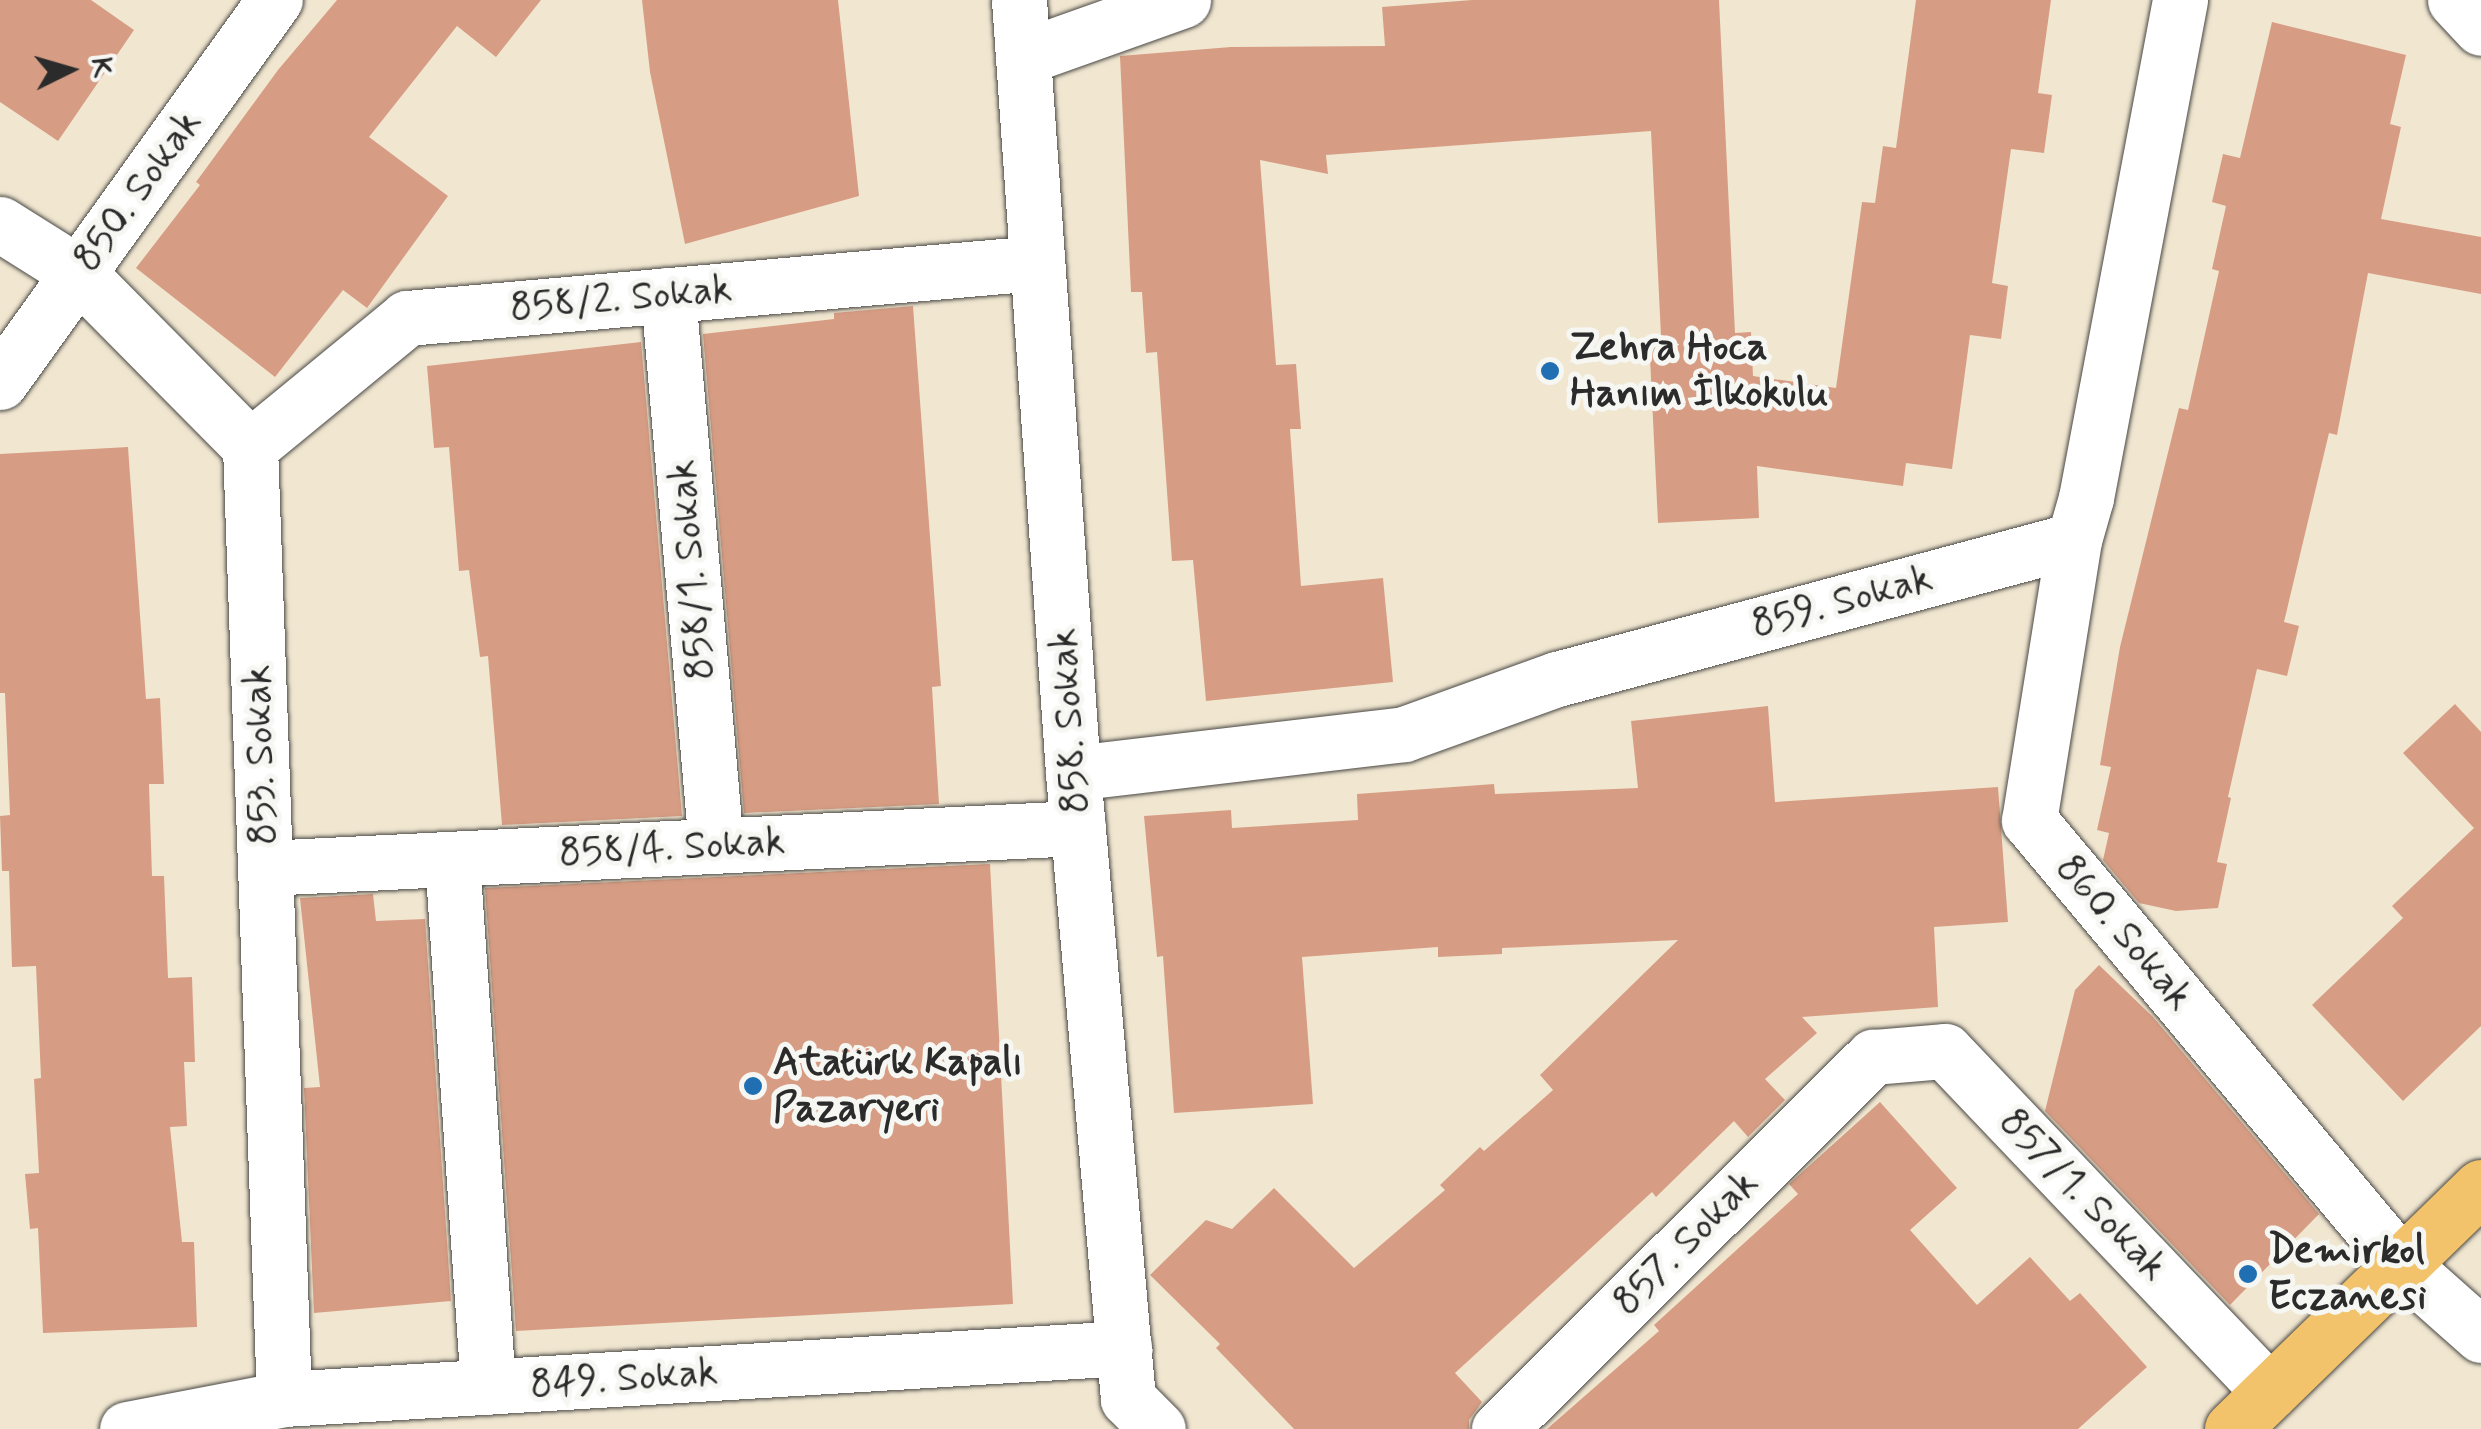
<!DOCTYPE html>
<html>
<head>
<meta charset="utf-8">
<style>
  body { margin:0 }
  #map { position:relative; width:2481px; height:1429px; overflow:hidden; background:#f1e7d1; font-family:Mynerve,sans-serif }
  div>[style] { position:absolute }
  .building>* { inset:0; background:#d79d84 }
  .roads { filter:drop-shadow(0 0 2px #494744) drop-shadow(0 0 2px #494744) }
  .minor>* { height:55px; margin:-27.5px; padding:0 27.5px; transform-origin:27.5px; border-radius:27.5px; background:#fff }
  .major>* { height:55px; margin:-27.5px; padding:0 27.5px; transform-origin:27.5px; border-radius:27.5px; background:#f2c36a }
  .dots>* { width:28px; height:28px; translate:-50% -50%; box-sizing:border-box; border:5px solid #f6f6f2; border-radius:50% }
  span { translate:-50% -50%; white-space:nowrap; text-align:center; line-height:1.15; -webkit-text-stroke:10px #f6f6f2; paint-order:stroke }
  .street-label { font-size:40px; color:#2b2b2b }
  .poi-label { font-size:40px; color:#2b2b2b; font-weight:700 }
  .left { translate:0 -50%; text-align:left }
  .north { position:absolute; left:20px; top:20px; width:100px; height:100px; -webkit-text-stroke:8px #f6f6f2; paint-order:stroke; rotate:85deg; font-size:28px; font-weight:700; line-height:40px; text-align:center; color:#2b2b2b }
  .north::after { content:''; display:block; margin:auto; width:35px; height:45px; background:#2b2b2b; clip-path:polygon(50% 0,100% 100%,50% 72%,0 100%) }
</style>
</head>
<body>
<div id="map">
  <div class="building">
    <i style="clip-path:polygon(0 0,91px 0,134px 30px,58px 141px,0 102px)"></i>
    <i style="clip-path:polygon(337px 0,541px 0,496px 57px,457px 26px,369px 137px,448px 196px,367px 308px,343px 290px,275px 377px,136px 268px,200px 185px,196px 182px,278px 70px)"></i>
    <i style="clip-path:polygon(642px 0,838px 0,859px 196px,685px 244px,650px 72px)"></i>
    <i style="clip-path:polygon(1472px 0,1719px 0,1735px 333px,1751px 332px,1753px 376px,1836px 388px,1862px 202px,1875px 203px,1883px 146px,1896px 148px,1916px 0,2051px 0,2038px 93px,2052px 95px,2044px 153px,2011px 149px,1992px 283px,2008px 286px,2001px 339px,1970px 335px,1952px 469px,1906px 463px,1903px 486px,1757px 466px,1759px 518px,1658px 523px,1649px 337px,1661px 336px,1651px 131px,1326px 155px,1328px 174px,1260px 160px,1276px 365px,1296px 364px,1301px 429px,1290px 429px,1301px 586px,1383px 578px,1393px 682px,1206px 701px,1193px 560px,1172px 561px,1157px 352px,1146px 353px,1142px 292px,1131px 292px,1120px 56px,1231px 47px,1385px 46px,1382px 7px)"></i>
    <i style="clip-path:polygon(2272px 22px,2406px 55px,2390px 124px,2401px 127px,2381px 219px,2481px 237px,2481px 294px,2368px 273px,2337px 435px,2329px 433px,2284px 622px,2299px 626px,2287px 676px,2257px 669px,2228px 797px,2231px 798px,2217px 862px,2227px 864px,2218px 908px,2176px 911px,2139px 903px,2103px 860px,2109px 833px,2097px 830px,2111px 767px,2100px 765px,2120px 647px,2179px 408px,2188px 410px,2219px 271px,2212px 269px,2226px 206px,2212px 202px,2223px 154px,2240px 158px)"></i>
    <i style="clip-path:polygon(913px 306px,941px 686px,932px 687px,939px 804px,744px 813px,703px 334px,834px 319px,834px 313px)"></i>
    <i style="clip-path:polygon(641px 342px,682px 816px,502px 825px,488px 656px,480px 657px,469px 570px,459px 571px,449px 447px,434px 448px,427px 366px)"></i>
    <i style="clip-path:polygon(128px 447px,146px 699px,160px 698px,164px 784px,149px 784px,152px 876px,164px 876px,168px 978px,192px 977px,195px 1062px,184px 1062px,187px 1126px,170px 1127px,182px 1242px,194px 1242px,197px 1327px,43px 1333px,38px 1228px,30px 1229px,25px 1174px,39px 1173px,34px 1079px,41px 1078px,36px 966px,12px 967px,9px 871px,2px 871px,0 816px,10px 815px,5px 693px,0 693px,0 454px)"></i>
    <i style="clip-path:polygon(2455px 704px,2481px 732px,2481px 1026px,2403px 1101px,2312px 1005px,2403px 918px,2392px 906px,2474px 828px,2403px 753px)"></i>
    <i style="clip-path:polygon(1768px 706px,1775px 802px,1998px 787px,2008px 922px,1934px 927px,1938px 1007px,1802px 1017px,1817px 1033px,1765px 1079px,1785px 1100px,1748px 1137px,1734px 1121px,1656px 1197px,1652px 1192px,1455px 1373px,1482px 1402px,1469px 1420px,1469px 1429px,1294px 1429px,1216px 1348px,1220px 1344px,1150px 1275px,1206px 1220px,1232px 1229px,1274px 1188px,1354px 1268px,1445px 1190px,1440px 1185px,1480px 1147px,1484px 1151px,1553px 1090px,1540px 1075px,1678px 940px,1502px 948px,1502px 954px,1438px 957px,1438px 947px,1302px 957px,1313px 1104px,1174px 1113px,1163px 956px,1157px 957px,1144px 816px,1231px 810px,1232px 828px,1358px 820px,1357px 794px,1494px 784px,1495px 794px,1638px 788px,1631px 721px)"></i>
    <i style="clip-path:polygon(990px 864px,1013px 1304px,516px 1331px,485px 888px)"></i>
    <i style="clip-path:polygon(373px 894px,376px 921px,425px 919px,451px 1301px,314px 1313px,304px 1088px,320px 1087px,300px 898px)"></i>
    <i style="clip-path:polygon(2099px 965px,2153px 1017px,2319px 1214px,2230px 1305px,2045px 1111px,2075px 990px)"></i>
    <i style="clip-path:polygon(1880px 1102px,1957px 1188px,1910px 1230px,1977px 1305px,2030px 1257px,2070px 1301px,2080px 1293px,2147px 1367px,2078px 1429px,1547px 1429px,1659px 1331px,1654px 1325px,1798px 1194px,1789px 1184px)"></i>
  </div>
  <div class="roads">
    <div class="minor">
      <i style="left:1019px;top:0;width:775px;rotate:86deg"></i>
      <i style="left:1073px;top:773px;width:628px;rotate:84.98deg"></i>
      <i style="left:1128px;top:1399px;width:42px;rotate:45deg"></i>
      <i style="left:2455px;top:0;width:38px;rotate:47deg"></i>
      <i style="left:1023px;top:57px;width:170px;rotate:-19.6deg"></i>
      <i style="left:0;top:224px;width:92px;rotate:32.1deg"></i>
      <i style="left:78px;top:273px;width:245px;rotate:45.3deg"></i>
      <i style="left:250px;top:447px;width:953px;rotate:87.95deg"></i>
      <i style="left:668px;top:295px;width:553px;rotate:85.02deg"></i>
      <i style="left:0;top:382px;width:471px;rotate:-54.3deg"></i>
      <i style="left:250px;top:447px;width:203px;rotate:-39.4deg"></i>
      <i style="left:407px;top:318px;width:632px;rotate:-4.99deg"></i>
      <i style="left:2074px;top:540px;width:284px;rotate:99.1deg"></i>
      <i style="left:2029px;top:820px;width:579px;rotate:50.04deg"></i>
      <i style="left:2401px;top:1264px;width:107px;rotate:41.6deg"></i>
      <i style="left:1073px;top:773px;width:333px;rotate:-6.7deg"></i>
      <i style="left:1404px;top:734px;width:163px;rotate:-19.8deg"></i>
      <i style="left:1557px;top:679px;width:535px;rotate:-15.05deg"></i>
      <i style="left:2074px;top:540px;width:44px;rotate:-74.1deg"></i>
      <i style="left:2086px;top:498px;width:507px;rotate:-79.31deg"></i>
      <i style="left:452px;top:859px;width:529px;rotate:86.1deg"></i>
      <i style="left:265px;top:868px;width:814px;rotate:-2.82deg"></i>
      <i style="left:127px;top:1429px;width:160px;rotate:-10.8deg"></i>
      <i style="left:284px;top:1399px;width:842px;rotate:-3.47deg"></i>
      <i style="left:1499px;top:1429px;width:528px;rotate:-44.85deg"></i>
      <i style="left:1873px;top:1057px;width:72px;rotate:-4.8deg"></i>
      <i style="left:1945px;top:1051px;width:471px;rotate:46.4deg"></i>
    </div>
    <div class="major">
      <i style="left:2232px;top:1429px;width:347px;rotate:-44.2deg"></i>
    </div>
  </div>
  <div class="dots">
    <i style="left:1550px;top:371px;background:#1f6fb2"></i>
    <i style="left:753px;top:1086px;background:#1f6fb2"></i>
    <i style="left:2248px;top:1274px;background:#1f6fb2"></i>
  </div>
  <div class="street-label">
    <span style="left:138px;top:191px;rotate:-54deg">850. Sokak</span>
    <span style="left:621px;top:299px;rotate:-5deg">858/2. Sokak</span>
    <span style="left:692px;top:570px;rotate:-95deg">858/1. Sokak</span>
    <span style="left:1842px;top:602px;rotate:-15deg">859. Sokak</span>
    <span style="left:1070px;top:721px;rotate:-94deg">858. Sokak</span>
    <span style="left:261px;top:755px;rotate:-92deg">853. Sokak</span>
    <span style="left:672px;top:848px;rotate:-3deg">858/4. Sokak</span>
    <span style="left:2124px;top:933px;rotate:50deg">860. Sokak</span>
    <span style="left:2083px;top:1195px;rotate:46deg">857/1. Sokak</span>
    <span style="left:1686px;top:1243px;rotate:-45deg">857. Sokak</span>
    <span style="left:624px;top:1379px;rotate:-4deg">849. Sokak</span>
  </div>
  <div class="poi-label">
    <span class="left" style="left:1570px;top:371px">Zehra Hoca<br>Hanım İlkokulu</span>
    <span class="left" style="left:773px;top:1086px">Atatürk Kapalı<br>Pazaryeri</span>
    <span class="left" style="left:2268px;top:1274px">Demirkol<br>Eczanesi</span>
  </div>
  <div class="north">K</div>
</div>
</body>
</html>
